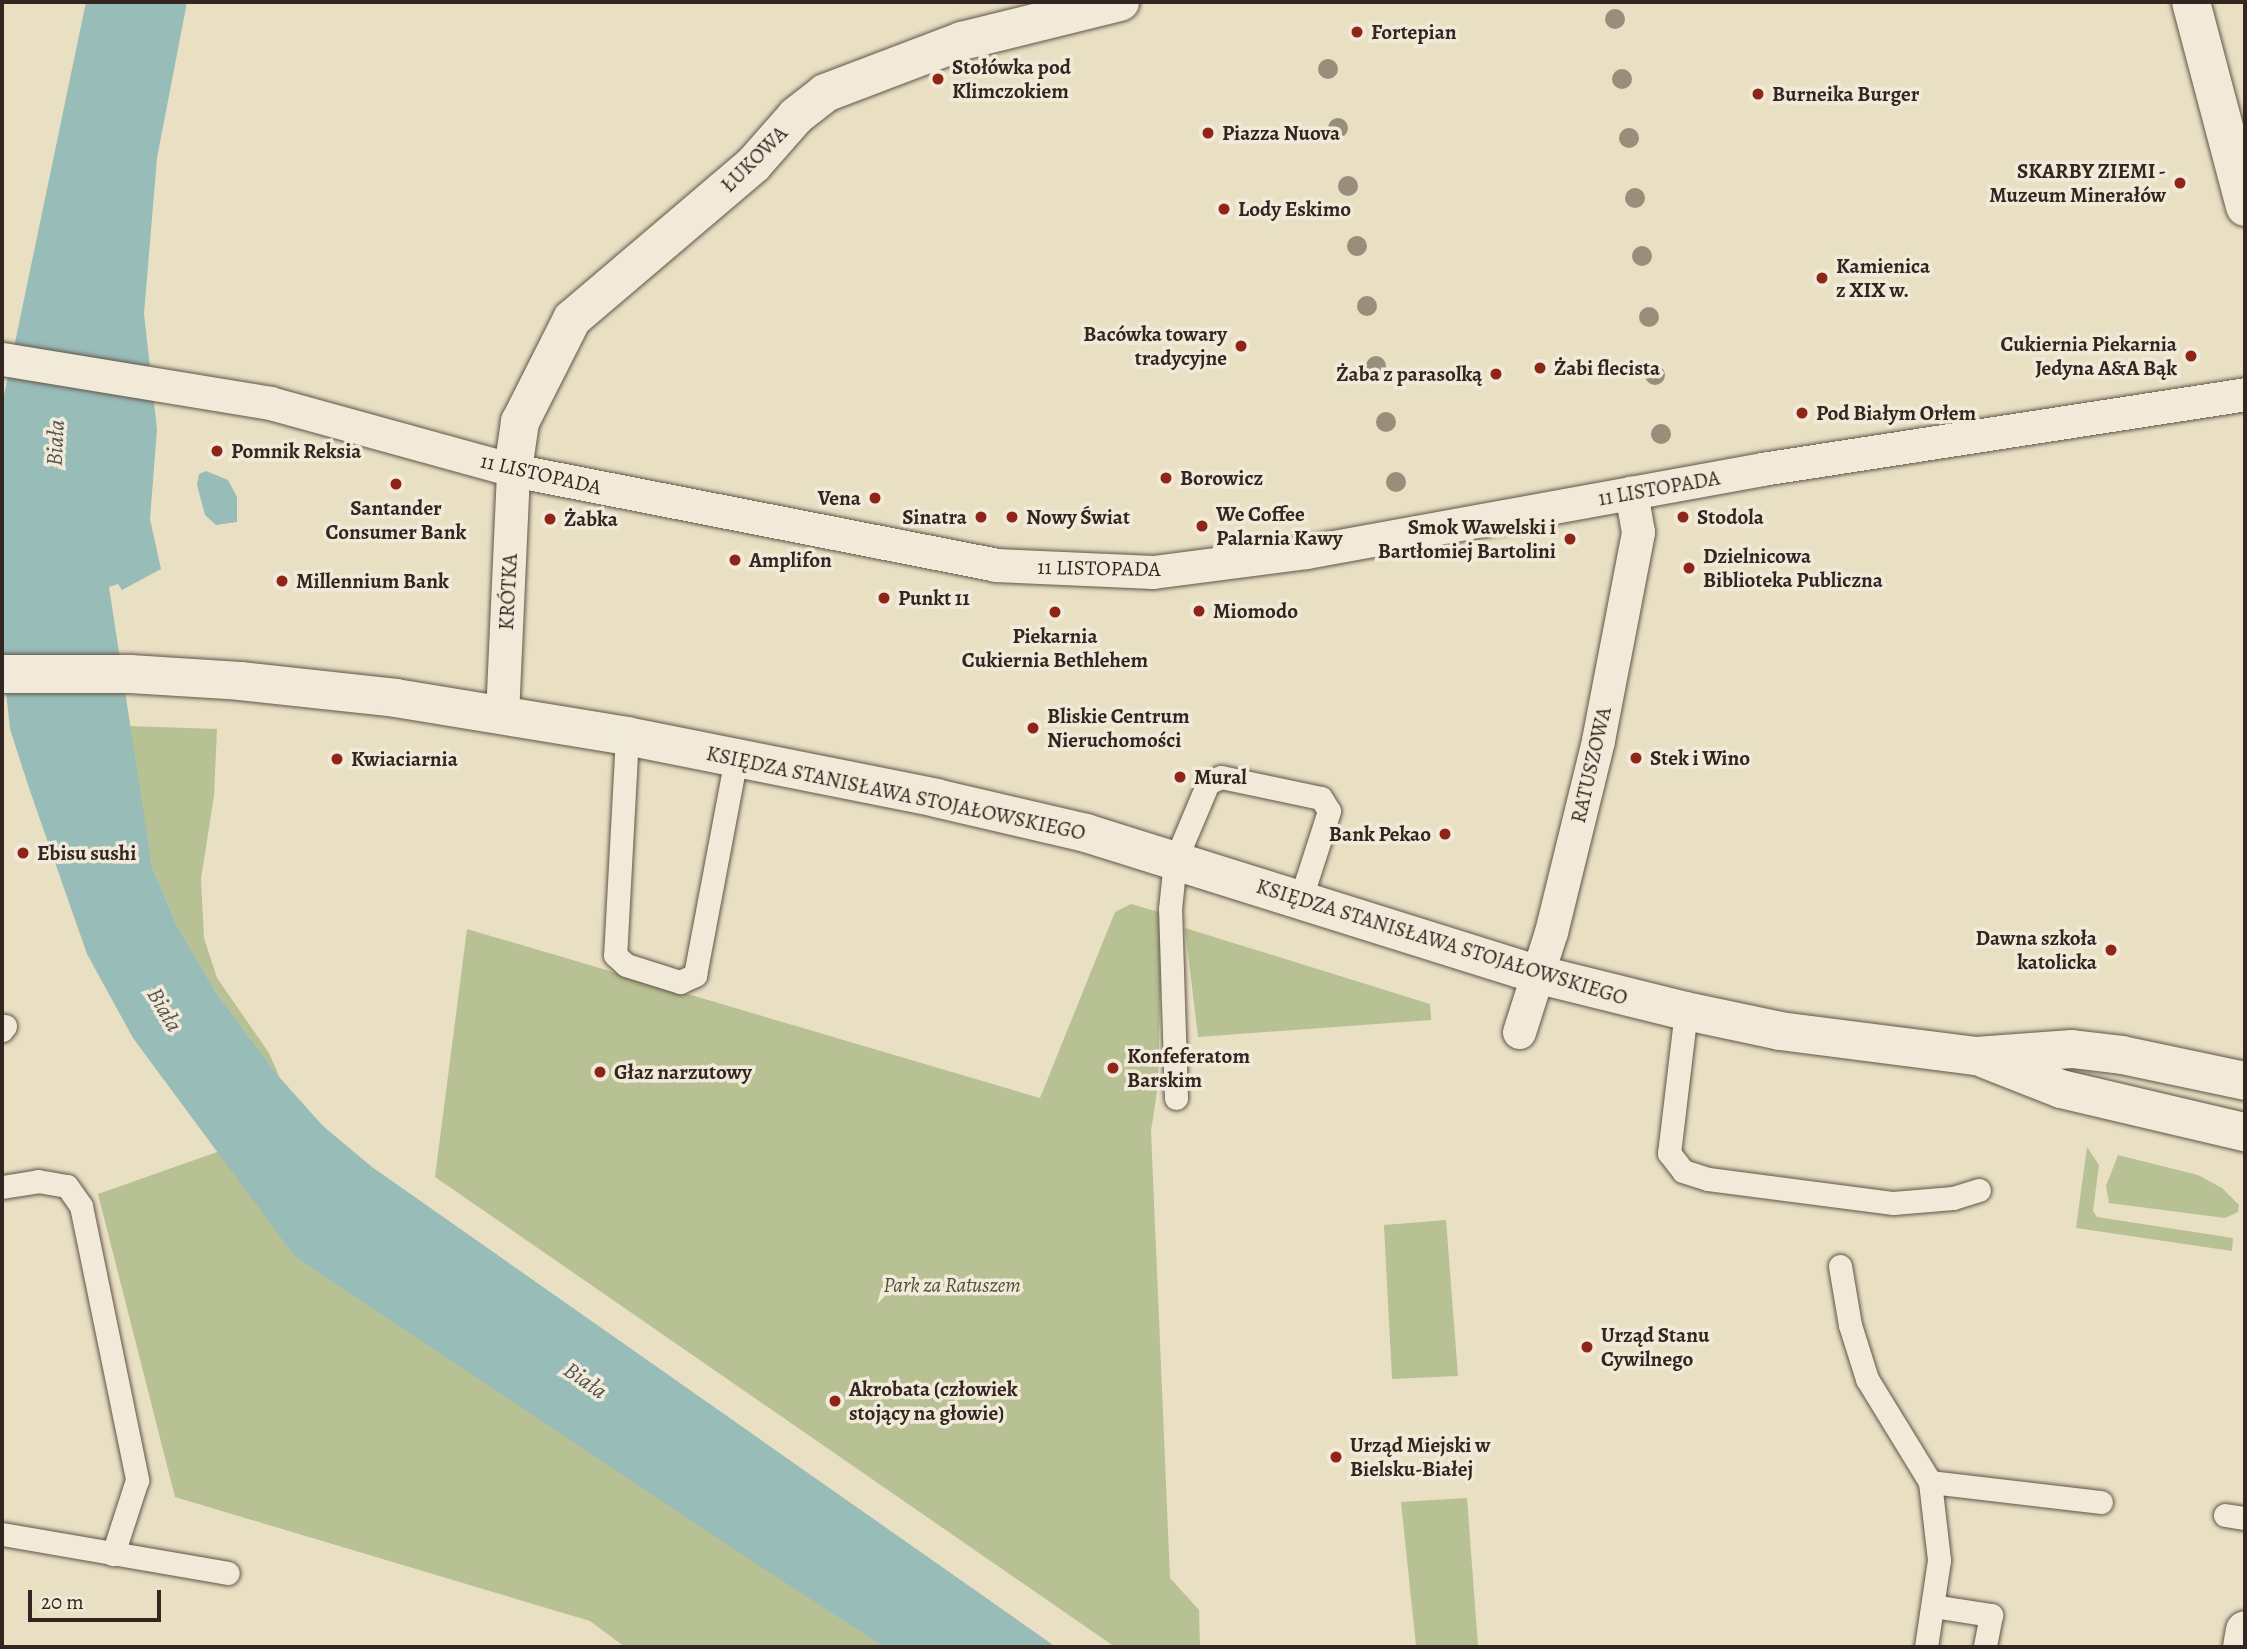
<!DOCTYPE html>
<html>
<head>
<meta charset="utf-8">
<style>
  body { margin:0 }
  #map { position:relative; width:2247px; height:1649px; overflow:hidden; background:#e9dfc3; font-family:Alegreya,serif }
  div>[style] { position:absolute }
  .green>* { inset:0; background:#b7c193 }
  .water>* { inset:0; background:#98bcb8 }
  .roads { filter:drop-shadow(0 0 2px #615449) drop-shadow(0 0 2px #615449) }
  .service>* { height:23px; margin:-11.5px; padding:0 11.5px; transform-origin:11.5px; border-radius:11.5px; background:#f1ead8 }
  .pedestrian>* { height:33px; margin:-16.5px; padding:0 16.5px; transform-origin:16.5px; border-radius:16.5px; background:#f1ead8 }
  .minor>* { height:38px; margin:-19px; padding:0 19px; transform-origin:19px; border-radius:19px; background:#f1ead8 }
  .tertiary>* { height:38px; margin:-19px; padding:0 19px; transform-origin:19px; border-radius:19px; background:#f1ead8 }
  .trees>* { width:20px; height:20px; margin:-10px; border-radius:50%; background:#988e79 }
  .dots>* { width:19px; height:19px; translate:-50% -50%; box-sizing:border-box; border:4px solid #f1ead8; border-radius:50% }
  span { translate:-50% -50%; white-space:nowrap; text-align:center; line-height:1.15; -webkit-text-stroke:7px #f1ead8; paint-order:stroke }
  .poi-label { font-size:21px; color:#342520; font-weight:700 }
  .left { translate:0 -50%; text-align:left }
  .right { translate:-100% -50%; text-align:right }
  .street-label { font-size:21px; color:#342520 }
  .park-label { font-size:21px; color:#554c3d; font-style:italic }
  .water-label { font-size:23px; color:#52524e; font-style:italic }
  .frame { position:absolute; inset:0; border:4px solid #342520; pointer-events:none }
  .scale { position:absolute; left:28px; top:1590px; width:133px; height:32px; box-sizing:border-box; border:4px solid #342520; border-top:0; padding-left:9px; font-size:21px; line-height:24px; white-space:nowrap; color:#342520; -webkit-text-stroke:5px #f1ead8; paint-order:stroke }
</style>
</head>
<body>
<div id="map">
  <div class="green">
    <i style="clip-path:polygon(128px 726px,217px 729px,214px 796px,201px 879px,204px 938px,217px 978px,269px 1053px,280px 1078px,217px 994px,177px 926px,152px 867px)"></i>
    <i style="clip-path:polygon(1131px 904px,1162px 913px,1158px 1085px,1151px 1131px,1170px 1578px,1199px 1610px,1200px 1647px,1115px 1647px,435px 1177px,467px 929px,1040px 1098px,1115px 912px)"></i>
    <i style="clip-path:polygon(1185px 928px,1430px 1004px,1431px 1020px,1198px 1037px)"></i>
    <i style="clip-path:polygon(2087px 1147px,2099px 1165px,2093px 1211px,2097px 1217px,2233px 1238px,2232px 1251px,2076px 1228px)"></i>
    <i style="clip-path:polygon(220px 1151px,295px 1257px,884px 1647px,625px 1647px,590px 1621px,175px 1497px,98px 1194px)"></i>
    <i style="clip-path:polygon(2118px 1155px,2198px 1175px,2222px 1188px,2239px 1205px,2238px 1212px,2225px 1218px,2109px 1203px,2106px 1186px)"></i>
    <i style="clip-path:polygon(1446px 1220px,1458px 1376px,1392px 1379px,1384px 1225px)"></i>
    <i style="clip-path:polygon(1467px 1498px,1478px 1646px,1406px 1647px,1416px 1646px,1401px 1502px)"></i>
  </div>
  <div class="water">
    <i style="clip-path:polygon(86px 2px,187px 2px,157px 158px,144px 314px,157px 429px,150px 519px,161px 569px,122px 590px,118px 584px,109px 587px,152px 867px,177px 926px,217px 994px,280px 1078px,323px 1126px,372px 1167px,1056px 1647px,884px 1647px,743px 1555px,295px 1257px,133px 1038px,87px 954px,29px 788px,10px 729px,2px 654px,2px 405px)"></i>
    <i style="clip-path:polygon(206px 471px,228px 480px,237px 497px,237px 522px,216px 525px,205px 515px,197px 485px,199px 474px)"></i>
  </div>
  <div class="roads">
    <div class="service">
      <i style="left:627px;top:736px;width:219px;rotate:93.1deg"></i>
      <i style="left:615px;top:955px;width:15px;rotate:42deg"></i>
      <i style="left:626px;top:965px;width:57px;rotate:17.5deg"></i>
      <i style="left:680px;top:982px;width:17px;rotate:-25deg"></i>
      <i style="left:695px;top:975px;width:221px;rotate:-79.3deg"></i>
      <i style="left:1686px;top:1011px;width:143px;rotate:96.8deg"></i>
      <i style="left:1669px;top:1153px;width:23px;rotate:52deg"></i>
      <i style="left:1683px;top:1171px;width:26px;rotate:18deg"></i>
      <i style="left:1708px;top:1179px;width:187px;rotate:7.4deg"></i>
      <i style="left:1893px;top:1203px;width:60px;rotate:-4.8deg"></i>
      <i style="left:1953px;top:1198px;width:27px;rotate:-17deg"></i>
      <i style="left:2px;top:1030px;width:5px;rotate:-53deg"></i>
      <i style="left:1176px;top:1098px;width:189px;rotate:-91.8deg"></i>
      <i style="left:1170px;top:909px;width:48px;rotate:-84.1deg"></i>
      <i style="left:1175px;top:861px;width:85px;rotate:-67.1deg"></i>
      <i style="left:1208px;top:783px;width:14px;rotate:-25deg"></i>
      <i style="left:1221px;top:777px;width:102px;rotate:11.9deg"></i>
      <i style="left:1321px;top:798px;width:15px;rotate:58deg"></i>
      <i style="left:1329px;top:811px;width:95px;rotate:107.9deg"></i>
      <i style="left:2px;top:1187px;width:36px;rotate:-9deg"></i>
      <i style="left:38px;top:1181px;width:29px;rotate:10deg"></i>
      <i style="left:67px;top:1186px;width:24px;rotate:55deg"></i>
      <i style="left:81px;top:1206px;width:280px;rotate:78.4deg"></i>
      <i style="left:137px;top:1480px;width:78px;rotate:108deg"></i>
      <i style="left:1840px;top:1266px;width:60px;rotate:80.4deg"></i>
      <i style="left:1850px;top:1325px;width:57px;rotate:72.5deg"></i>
      <i style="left:1867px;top:1379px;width:121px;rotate:58.5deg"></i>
      <i style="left:1930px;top:1482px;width:79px;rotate:83.4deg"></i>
      <i style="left:1939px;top:1560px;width:88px;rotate:98.5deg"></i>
      <i style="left:1930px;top:1482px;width:172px;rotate:6.7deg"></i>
      <i style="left:2225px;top:1515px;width:20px;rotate:9deg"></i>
      <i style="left:2px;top:1534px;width:229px;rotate:9.8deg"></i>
      <i style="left:1933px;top:1606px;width:59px;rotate:8.8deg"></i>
      <i style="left:1991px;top:1615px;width:33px;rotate:101deg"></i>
    </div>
    <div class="pedestrian">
      <i style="left:2px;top:359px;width:272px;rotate:9.3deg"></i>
      <i style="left:270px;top:403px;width:252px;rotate:15.4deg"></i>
      <i style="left:513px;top:470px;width:491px;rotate:11.1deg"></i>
      <i style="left:995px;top:565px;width:158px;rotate:2.5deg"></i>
      <i style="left:1153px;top:572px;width:154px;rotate:-7.4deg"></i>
      <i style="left:1306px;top:552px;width:463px;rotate:-10.3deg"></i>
      <i style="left:1762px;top:469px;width:489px;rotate:-8.8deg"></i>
      <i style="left:502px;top:715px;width:245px;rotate:-87.4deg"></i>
      <i style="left:1519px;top:1032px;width:105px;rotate:-72.3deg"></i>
      <i style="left:1551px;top:932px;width:198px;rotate:-76.2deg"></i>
      <i style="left:1598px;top:740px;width:212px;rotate:-79.1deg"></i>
      <i style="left:1638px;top:532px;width:40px;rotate:-100deg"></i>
    </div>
    <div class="minor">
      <i style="left:2191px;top:2px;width:212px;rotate:75.2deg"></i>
      <i style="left:513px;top:470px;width:49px;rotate:-81.7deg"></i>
      <i style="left:520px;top:422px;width:115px;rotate:-63.2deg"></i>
      <i style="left:572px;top:319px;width:238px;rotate:-40.4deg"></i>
      <i style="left:753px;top:165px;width:65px;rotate:-48.7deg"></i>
      <i style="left:796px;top:116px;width:37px;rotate:-38deg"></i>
      <i style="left:825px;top:93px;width:147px;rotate:-20.8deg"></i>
      <i style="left:962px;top:41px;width:163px;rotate:-13.9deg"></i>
      <i style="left:2242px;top:1647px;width:17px;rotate:-80deg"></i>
    </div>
    <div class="tertiary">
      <i style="left:2px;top:674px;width:128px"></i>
      <i style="left:130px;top:674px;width:110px;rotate:3.6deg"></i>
      <i style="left:240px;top:681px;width:157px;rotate:6.2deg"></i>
      <i style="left:396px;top:698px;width:234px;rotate:9.3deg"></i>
      <i style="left:627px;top:736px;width:315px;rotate:11.3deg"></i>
      <i style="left:936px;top:798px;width:154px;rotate:13.1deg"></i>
      <i style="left:1086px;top:833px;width:472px;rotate:17.4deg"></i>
      <i style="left:1536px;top:974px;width:154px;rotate:13.9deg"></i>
      <i style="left:1686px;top:1011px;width:96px;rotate:12deg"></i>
      <i style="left:1780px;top:1031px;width:198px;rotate:7.3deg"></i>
      <i style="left:1976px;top:1056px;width:96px;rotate:-4.2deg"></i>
      <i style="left:2072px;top:1049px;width:50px;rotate:6.8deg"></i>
      <i style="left:2122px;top:1055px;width:126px;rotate:11.9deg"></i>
      <i style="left:1985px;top:1059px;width:82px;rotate:21.5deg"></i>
      <i style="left:2061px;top:1089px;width:189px;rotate:13.2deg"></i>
    </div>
  </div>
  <div class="trees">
    <i style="left:1615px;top:19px"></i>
    <i style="left:1328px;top:69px"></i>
    <i style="left:1622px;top:79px"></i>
    <i style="left:1338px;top:128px"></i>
    <i style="left:1629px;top:138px"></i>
    <i style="left:1348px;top:186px"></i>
    <i style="left:1635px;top:198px"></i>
    <i style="left:1357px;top:246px"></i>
    <i style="left:1642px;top:256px"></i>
    <i style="left:1367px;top:306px"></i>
    <i style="left:1649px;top:317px"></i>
    <i style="left:1376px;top:366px"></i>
    <i style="left:1655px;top:375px"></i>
    <i style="left:1386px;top:422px"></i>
    <i style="left:1661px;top:434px"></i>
    <i style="left:1396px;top:482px"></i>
  </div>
  <div class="dots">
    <i style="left:1357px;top:32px;background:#8f2418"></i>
    <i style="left:938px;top:79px;background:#8f2418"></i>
    <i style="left:1758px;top:94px;background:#8f2418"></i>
    <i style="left:1208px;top:133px;background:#8f2418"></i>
    <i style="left:2180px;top:183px;background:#8f2418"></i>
    <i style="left:1224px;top:209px;background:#8f2418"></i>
    <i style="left:1822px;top:278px;background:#8f2418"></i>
    <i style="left:1241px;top:346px;background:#8f2418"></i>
    <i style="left:2191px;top:356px;background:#8f2418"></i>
    <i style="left:1540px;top:368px;background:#8f2418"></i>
    <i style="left:1496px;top:374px;background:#8f2418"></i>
    <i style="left:1802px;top:413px;background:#8f2418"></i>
    <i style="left:217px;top:451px;background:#8f2418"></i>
    <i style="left:1166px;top:478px;background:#8f2418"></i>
    <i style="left:396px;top:484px;background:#8f2418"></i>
    <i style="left:875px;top:498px;background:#8f2418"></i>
    <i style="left:981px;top:517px;background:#8f2418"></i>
    <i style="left:1012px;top:517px;background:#8f2418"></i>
    <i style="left:1683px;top:517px;background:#8f2418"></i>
    <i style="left:550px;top:519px;background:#8f2418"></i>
    <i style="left:1202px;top:526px;background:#8f2418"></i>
    <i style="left:1570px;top:539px;background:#8f2418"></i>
    <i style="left:735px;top:560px;background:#8f2418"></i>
    <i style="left:1689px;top:568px;background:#8f2418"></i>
    <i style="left:282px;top:581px;background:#8f2418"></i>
    <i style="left:884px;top:598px;background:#8f2418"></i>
    <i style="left:1199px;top:611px;background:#8f2418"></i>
    <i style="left:1055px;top:612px;background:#8f2418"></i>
    <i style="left:1033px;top:728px;background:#8f2418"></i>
    <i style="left:1636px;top:758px;background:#8f2418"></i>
    <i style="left:337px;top:759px;background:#8f2418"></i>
    <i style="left:1180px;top:777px;background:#8f2418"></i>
    <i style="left:1445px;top:834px;background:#8f2418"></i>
    <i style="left:23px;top:853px;background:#8f2418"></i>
    <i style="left:2111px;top:950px;background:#8f2418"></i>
    <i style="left:1113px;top:1068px;background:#8f2418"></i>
    <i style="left:600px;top:1072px;background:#8f2418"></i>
    <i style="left:1587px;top:1347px;background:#8f2418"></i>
    <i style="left:835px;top:1401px;background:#8f2418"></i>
    <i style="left:1336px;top:1457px;background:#8f2418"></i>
  </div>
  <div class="poi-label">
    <span class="left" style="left:1371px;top:32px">Fortepian</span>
    <span class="left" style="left:952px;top:79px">Stołówka pod<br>Klimczokiem</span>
    <span class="left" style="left:1772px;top:94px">Burneika Burger</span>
    <span class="left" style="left:1222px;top:133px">Piazza Nuova</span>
    <span class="right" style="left:2166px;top:183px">SKARBY ZIEMI -<br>Muzeum Minerałów</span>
    <span class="left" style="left:1238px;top:209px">Lody Eskimo</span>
    <span class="left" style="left:1836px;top:278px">Kamienica<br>z XIX w.</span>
    <span class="right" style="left:1227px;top:346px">Bacówka towary<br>tradycyjne</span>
    <span class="right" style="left:2177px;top:356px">Cukiernia Piekarnia<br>Jedyna A&amp;A Bąk</span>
    <span class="left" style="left:1554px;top:368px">Żabi flecista</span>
    <span class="right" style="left:1482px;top:374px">Żaba z parasolką</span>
    <span class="left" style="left:1816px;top:413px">Pod Białym Orłem</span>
    <span class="left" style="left:231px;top:451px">Pomnik Reksia</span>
    <span class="left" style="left:1180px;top:478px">Borowicz</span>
    <span class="right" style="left:861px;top:498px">Vena</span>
    <span style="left:396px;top:520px">Santander<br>Consumer Bank</span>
    <span class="left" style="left:1216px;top:526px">We Coffee<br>Palarnia Kawy</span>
    <span class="right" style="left:967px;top:517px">Sinatra</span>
    <span class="left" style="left:1026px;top:517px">Nowy Świat</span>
    <span class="left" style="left:1697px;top:517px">Stodola</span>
    <span class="left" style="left:564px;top:519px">Żabka</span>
    <span class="right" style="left:1556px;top:539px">Smok Wawelski i<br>Bartłomiej Bartolini</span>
    <span class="left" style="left:1703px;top:568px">Dzielnicowa<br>Biblioteka Publiczna</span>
    <span class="left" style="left:749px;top:560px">Amplifon</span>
    <span class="left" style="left:296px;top:581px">Millennium Bank</span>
    <span class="left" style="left:898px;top:598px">Punkt 11</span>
    <span class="left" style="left:1213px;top:611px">Miomodo</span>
    <span style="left:1055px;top:648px">Piekarnia<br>Cukiernia Bethlehem</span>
    <span class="left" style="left:1047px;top:728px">Bliskie Centrum<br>Nieruchomości</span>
    <span class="left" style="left:1650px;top:758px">Stek i Wino</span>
    <span class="left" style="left:351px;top:759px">Kwiaciarnia</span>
    <span class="left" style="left:1194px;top:777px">Mural</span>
    <span class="right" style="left:1431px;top:834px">Bank Pekao</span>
    <span class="left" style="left:37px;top:853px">Ebisu sushi</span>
    <span class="right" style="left:2097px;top:950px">Dawna szkoła<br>katolicka</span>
    <span class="left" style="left:1127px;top:1068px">Konfeferatom<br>Barskim</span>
    <span class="left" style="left:614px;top:1072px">Głaz narzutowy</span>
    <span class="left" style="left:1601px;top:1347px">Urząd Stanu<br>Cywilnego</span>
    <span class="left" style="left:849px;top:1401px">Akrobata (człowiek<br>stojący na głowie)</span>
    <span class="left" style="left:1350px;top:1457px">Urząd Miejski w<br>Bielsku-Białej</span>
  </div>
  <div class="street-label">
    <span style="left:754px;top:159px;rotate:-45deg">ŁUKOWA</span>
    <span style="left:541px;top:474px;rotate:13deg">11 LISTOPADA</span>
    <span style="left:1659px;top:488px;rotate:-10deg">11 LISTOPADA</span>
    <span style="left:1099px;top:568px;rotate:1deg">11 LISTOPADA</span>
    <span style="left:508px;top:592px;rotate:-87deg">KRÓTKA</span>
    <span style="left:1591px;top:765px;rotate:-77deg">RATUSZOWA</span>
    <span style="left:896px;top:793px;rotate:12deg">KSIĘDZA STANISŁAWA STOJAŁOWSKIEGO</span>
    <span style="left:1442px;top:942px;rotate:17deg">KSIĘDZA STANISŁAWA STOJAŁOWSKIEGO</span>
  </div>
  <div class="park-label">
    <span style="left:952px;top:1285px">Park za Ratuszem</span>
  </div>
  <div class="water-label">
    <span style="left:56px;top:443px;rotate:-87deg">Biała</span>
    <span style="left:164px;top:1010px;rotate:60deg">Biała</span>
    <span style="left:585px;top:1381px;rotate:35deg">Biała</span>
  </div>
  <div class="frame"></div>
  <div class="scale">20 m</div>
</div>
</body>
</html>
